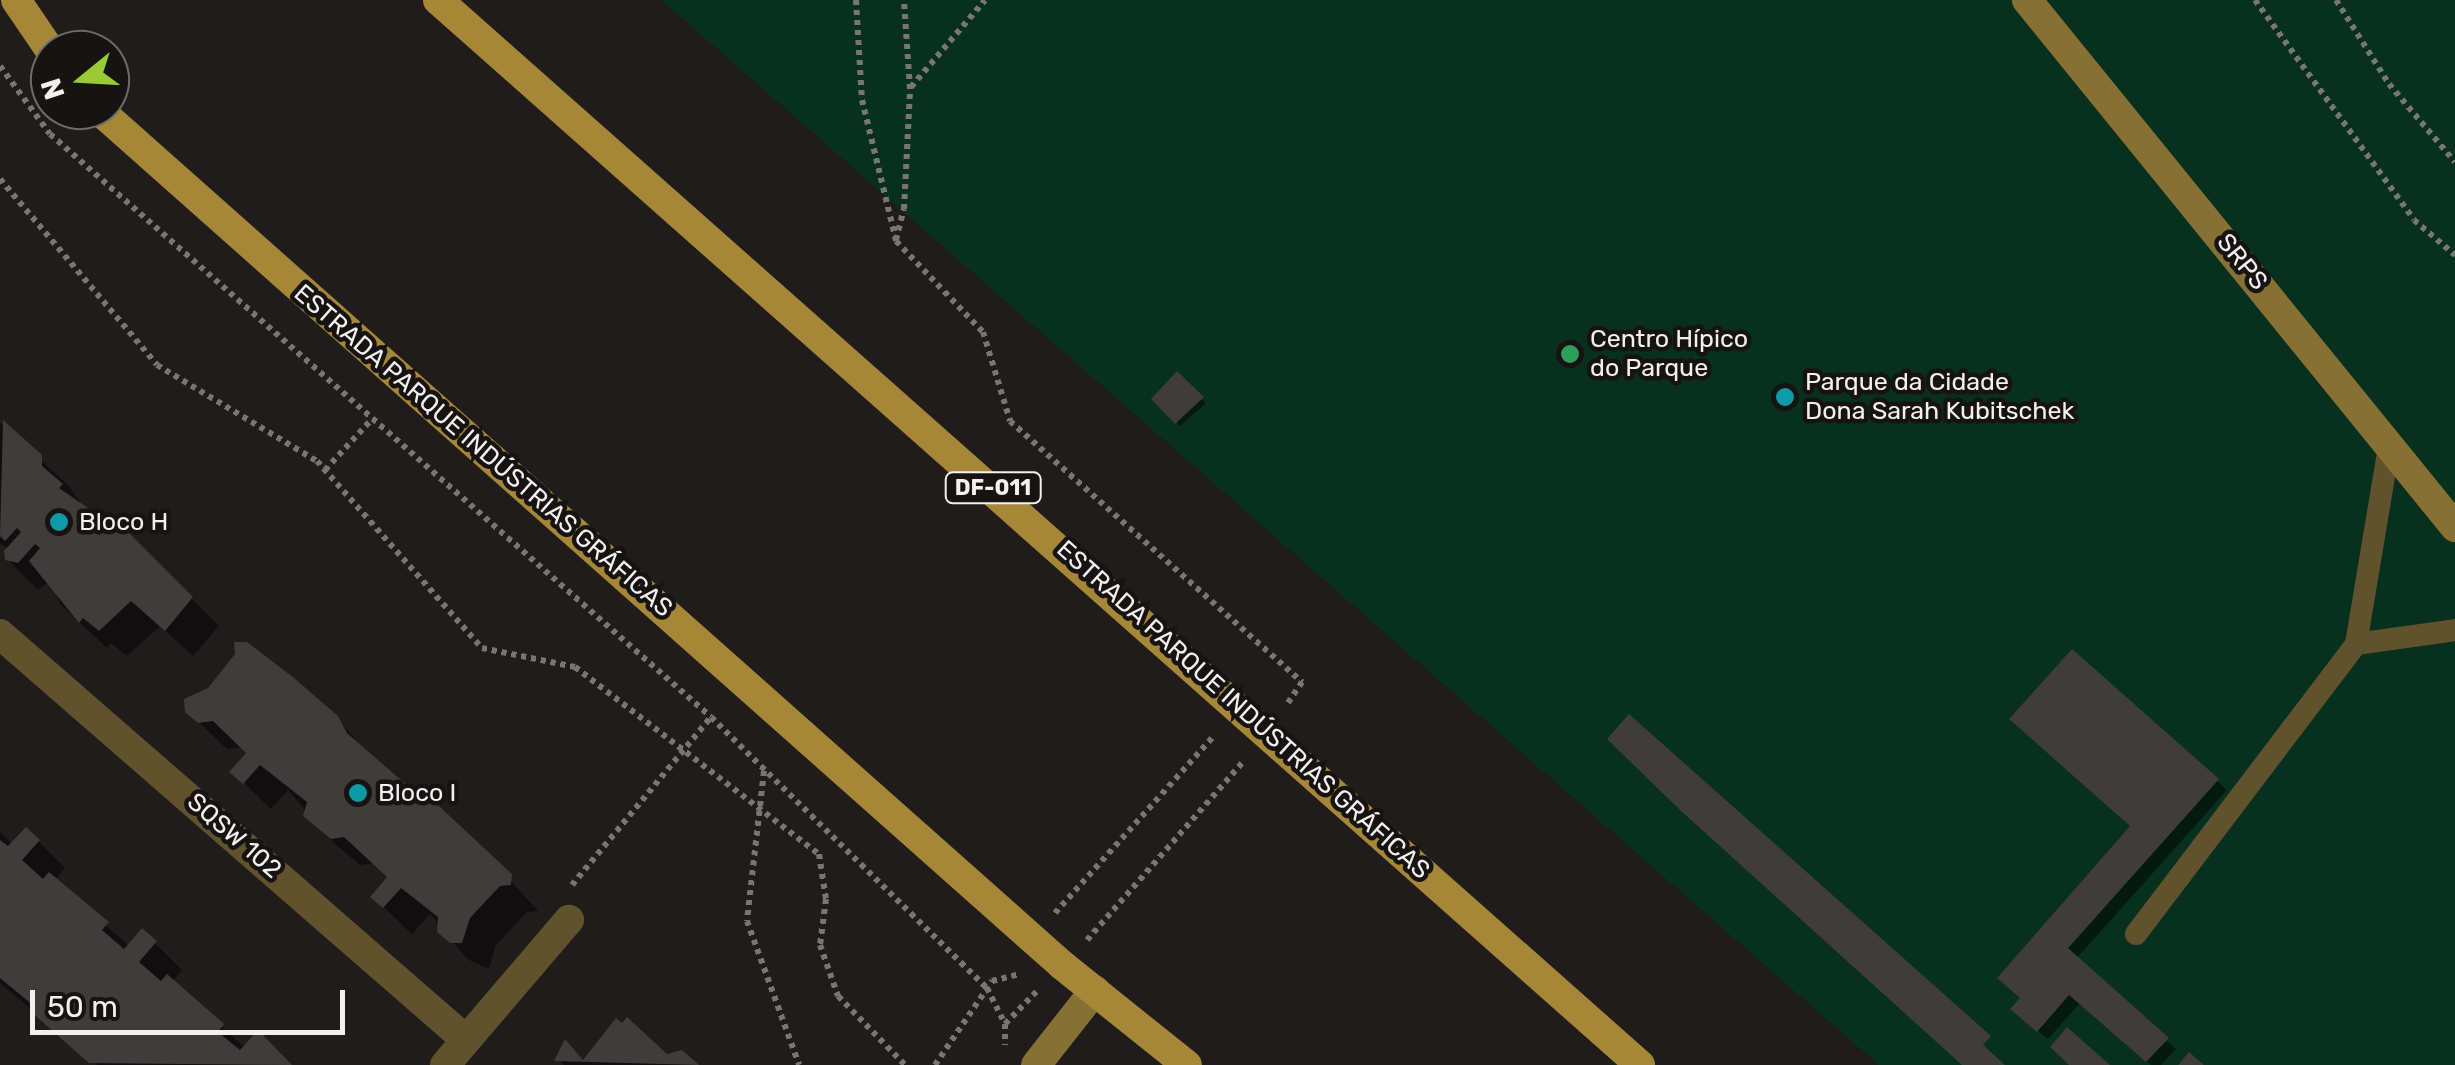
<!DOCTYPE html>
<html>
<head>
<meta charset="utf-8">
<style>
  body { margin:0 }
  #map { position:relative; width:2455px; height:1065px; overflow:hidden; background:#1f1c1b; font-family:Rubik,sans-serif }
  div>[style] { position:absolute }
  .green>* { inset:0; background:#08301f }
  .shadow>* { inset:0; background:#0007 }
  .building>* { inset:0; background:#3f3c3b }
  .path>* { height:6px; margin-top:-3px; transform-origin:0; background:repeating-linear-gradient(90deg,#787574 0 5px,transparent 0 10px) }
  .lane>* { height:22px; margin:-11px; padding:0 11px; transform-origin:11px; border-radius:11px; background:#61522e }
  .street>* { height:30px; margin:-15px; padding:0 15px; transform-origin:15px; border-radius:15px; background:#61522e }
  .secondary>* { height:30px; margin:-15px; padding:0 15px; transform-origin:15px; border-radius:15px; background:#877034 }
  .primary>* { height:30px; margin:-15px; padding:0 15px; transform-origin:15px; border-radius:15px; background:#a68737 }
  .dots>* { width:28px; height:28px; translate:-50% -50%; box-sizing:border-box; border:5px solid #161312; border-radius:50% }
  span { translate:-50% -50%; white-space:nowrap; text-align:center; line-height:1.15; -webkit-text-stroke:9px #161312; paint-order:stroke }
  .shield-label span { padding:2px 8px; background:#161312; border:2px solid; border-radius:8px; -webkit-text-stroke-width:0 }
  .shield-label { font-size:22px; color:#f3f1f0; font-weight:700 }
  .street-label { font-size:25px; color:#f3f1f0 }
  .poi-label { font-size:25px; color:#f3f1f0 }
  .left { translate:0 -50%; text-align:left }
  .north { position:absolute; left:30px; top:30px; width:100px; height:100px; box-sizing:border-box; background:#161312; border:2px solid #6e6c6b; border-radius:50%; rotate:252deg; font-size:28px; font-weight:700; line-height:40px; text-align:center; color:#f3f1f0 }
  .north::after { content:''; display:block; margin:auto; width:35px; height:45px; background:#9acb34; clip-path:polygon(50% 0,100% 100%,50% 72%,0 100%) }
  .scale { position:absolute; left:30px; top:990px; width:315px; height:45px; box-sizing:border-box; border:5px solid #f3f1f0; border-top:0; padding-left:12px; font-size:30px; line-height:35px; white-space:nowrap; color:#f3f1f0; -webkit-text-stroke:8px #161312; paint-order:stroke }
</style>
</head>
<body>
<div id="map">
  <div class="green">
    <i style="clip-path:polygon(661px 0,2455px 0,2455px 1065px,1879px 1065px)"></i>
  </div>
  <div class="shadow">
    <i style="clip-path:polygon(1177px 375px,1206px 403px,1180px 426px,1154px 399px)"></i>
    <i style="clip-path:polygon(0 423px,68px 485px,83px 507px,98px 518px,108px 516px,219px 626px,193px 656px,160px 626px,127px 656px,111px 643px,107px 648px,60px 604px,51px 580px,38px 590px,11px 563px,10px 549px,0 544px)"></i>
    <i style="clip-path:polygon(187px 711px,337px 718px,370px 757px,469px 835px,538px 911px,527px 912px,496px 945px,489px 969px,467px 959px,430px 914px,412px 934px,373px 897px,390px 878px,374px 863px,360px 865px,334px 843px,288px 790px,271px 809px,233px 772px,249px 753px,242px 747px,227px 749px)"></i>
    <i style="clip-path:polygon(2217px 781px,2227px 790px,2076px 959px,2176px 1049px,2161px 1065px,2151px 1065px,2080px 1003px,2048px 1039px,2023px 1018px,2023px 999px)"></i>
    <i style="clip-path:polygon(0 832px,13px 845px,38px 841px,65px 868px,55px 880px,129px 946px,155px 943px,182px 970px,172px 982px,245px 1048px,258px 1033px,291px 1065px,97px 1065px,0 983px)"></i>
    <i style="clip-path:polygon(682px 1053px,695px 1065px,564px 1065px,556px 1057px,584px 1062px)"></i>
  </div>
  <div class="building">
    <i style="clip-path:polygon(1177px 371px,1204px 397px,1175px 424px,1151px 399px)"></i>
    <i style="clip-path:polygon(3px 420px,42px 455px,42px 466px,63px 484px,59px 488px,98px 515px,109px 513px,193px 597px,165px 631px,131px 601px,99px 631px,83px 618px,79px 623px,29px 561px,40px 548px,35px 544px,18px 563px,5px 560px,4px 551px,21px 532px,17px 528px,5px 541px,0 536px)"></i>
    <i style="clip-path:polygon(234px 642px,247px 642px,294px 678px,338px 716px,347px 733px,409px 787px,425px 793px,512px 874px,511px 885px,500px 886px,470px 918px,462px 943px,450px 943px,437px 932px,438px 917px,401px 888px,383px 908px,370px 897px,387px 877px,344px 837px,331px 839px,303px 816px,307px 802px,260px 765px,243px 784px,229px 772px,246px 753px,213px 721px,198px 723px,185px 712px,184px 699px,208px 688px,235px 654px)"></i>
    <i style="clip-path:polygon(2072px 649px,2219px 779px,2068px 948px,2169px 1038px,2146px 1062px,2069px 995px,2037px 1032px,2010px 1009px,2020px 998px,1997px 978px,2130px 826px,2009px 719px)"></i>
    <i style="clip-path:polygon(1629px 714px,1991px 1036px,1983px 1045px,2005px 1065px,1962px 1065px,1680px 810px,1607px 739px)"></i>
    <i style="clip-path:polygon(26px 827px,40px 840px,22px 860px,43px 879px,49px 872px,109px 922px,102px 930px,124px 949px,142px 928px,157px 941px,139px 962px,161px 981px,167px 974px,224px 1024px,218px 1032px,240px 1050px,258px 1030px,292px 1065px,89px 1063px,30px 1011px,34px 1006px,0 978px,0 840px,8px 846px)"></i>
    <i style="clip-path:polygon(627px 1017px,667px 1054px,682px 1050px,699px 1065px,554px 1061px,565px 1039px,583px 1060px,616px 1018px,622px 1023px)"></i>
    <i style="clip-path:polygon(2067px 1027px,2110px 1065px,2069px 1065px,2050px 1047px)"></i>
    <i style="clip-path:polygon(2189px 1052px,2204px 1065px,2178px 1065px)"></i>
  </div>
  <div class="path">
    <i style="left:856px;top:0;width:100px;rotate:86.6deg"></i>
    <i style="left:862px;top:100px;width:145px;rotate:76.4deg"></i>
    <i style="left:896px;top:241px;width:126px;rotate:46.3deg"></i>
    <i style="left:983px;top:332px;width:93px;rotate:73.1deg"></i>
    <i style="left:1010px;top:421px;width:392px;rotate:41.8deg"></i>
    <i style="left:1302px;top:682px;width:27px;rotate:124deg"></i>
    <i style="left:2255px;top:0;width:271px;rotate:54.1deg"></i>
    <i style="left:2414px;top:220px;width:54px;rotate:40.5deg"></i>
    <i style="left:2336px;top:0;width:99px;rotate:57.8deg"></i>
    <i style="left:2389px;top:84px;width:102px;rotate:49.8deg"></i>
    <i style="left:0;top:66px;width:84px;rotate:53.7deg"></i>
    <i style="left:50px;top:134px;width:881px;rotate:41.41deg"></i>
    <i style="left:711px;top:717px;width:387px;rotate:44.5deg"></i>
    <i style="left:987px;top:988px;width:40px;rotate:63.4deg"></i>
    <i style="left:1005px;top:1024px;width:21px;rotate:90deg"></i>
    <i style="left:911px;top:87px;width:114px;rotate:-49.6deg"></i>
    <i style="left:0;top:179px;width:243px;rotate:49.8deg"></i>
    <i style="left:157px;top:365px;width:187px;rotate:31deg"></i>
    <i style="left:317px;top:461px;width:249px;rotate:48.6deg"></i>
    <i style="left:482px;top:648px;width:95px;rotate:11.5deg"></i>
    <i style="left:575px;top:667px;width:307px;rotate:37.5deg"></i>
    <i style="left:819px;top:854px;width:46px;rotate:81.2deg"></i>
    <i style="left:826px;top:899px;width:46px;rotate:97.4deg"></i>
    <i style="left:820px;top:945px;width:54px;rotate:70.6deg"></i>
    <i style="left:838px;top:996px;width:96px;rotate:45.8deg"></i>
    <i style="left:896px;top:240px;width:32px;rotate:-76deg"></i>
    <i style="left:904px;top:209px;width:120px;rotate:-87.1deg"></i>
    <i style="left:910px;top:89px;width:89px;rotate:-93.9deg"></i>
    <i style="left:325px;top:470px;width:69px;rotate:-47.3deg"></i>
    <i style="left:764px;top:771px;width:151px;rotate:96.5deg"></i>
    <i style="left:747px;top:921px;width:153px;rotate:70.1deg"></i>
    <i style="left:572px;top:885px;width:218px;rotate:-50.4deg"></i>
    <i style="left:1055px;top:913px;width:238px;rotate:-48.1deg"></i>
    <i style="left:1087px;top:940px;width:237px;rotate:-48.8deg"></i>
    <i style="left:1005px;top:1024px;width:47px;rotate:-45.9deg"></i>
    <i style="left:935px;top:1065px;width:102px;rotate:-55.8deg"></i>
    <i style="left:992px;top:981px;width:29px;rotate:-14deg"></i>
  </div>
  <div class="lane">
    <i style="left:2356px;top:644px;width:100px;rotate:-8deg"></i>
    <i style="left:2136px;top:934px;width:364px;rotate:-52.8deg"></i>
    <i style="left:2356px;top:644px;width:200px;rotate:-80.5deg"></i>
  </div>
  <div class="street">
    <i style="left:0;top:634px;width:618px;rotate:41.06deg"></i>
    <i style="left:445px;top:1065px;width:191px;rotate:-49.5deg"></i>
  </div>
  <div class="secondary">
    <i style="left:2027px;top:0;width:679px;rotate:50.92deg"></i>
    <i style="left:1036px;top:1065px;width:95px;rotate:-51.8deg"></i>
  </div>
  <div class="primary">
    <i style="left:16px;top:0;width:60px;rotate:55.8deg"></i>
    <i style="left:438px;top:0;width:1606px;rotate:41.54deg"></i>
    <i style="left:99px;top:110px;width:1288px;rotate:41.6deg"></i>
    <i style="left:1062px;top:965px;width:160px;rotate:38.7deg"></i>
  </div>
  <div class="dots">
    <i style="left:1570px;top:354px;background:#2e9e5b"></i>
    <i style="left:1785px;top:397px;background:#0f9aa8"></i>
    <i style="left:59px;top:522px;background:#0f9aa8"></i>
    <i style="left:358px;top:793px;background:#0f9aa8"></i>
  </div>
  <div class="shield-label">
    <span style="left:993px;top:488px">DF-011</span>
  </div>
  <div class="street-label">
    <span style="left:2242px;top:262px;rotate:51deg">SRPS</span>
    <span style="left:483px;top:451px;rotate:41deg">ESTRADA PARQUE INDÚSTRIAS GRÁFICAS</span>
    <span style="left:1243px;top:710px;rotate:42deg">ESTRADA PARQUE INDÚSTRIAS GRÁFICAS</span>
    <span style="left:234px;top:836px;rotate:41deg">SQSW 102</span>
  </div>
  <div class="poi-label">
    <span class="left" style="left:1590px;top:354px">Centro Hípico<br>do Parque</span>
    <span class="left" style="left:1805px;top:397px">Parque da Cidade<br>Dona Sarah Kubitschek</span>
    <span class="left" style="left:79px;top:522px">Bloco H</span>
    <span class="left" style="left:378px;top:793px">Bloco I</span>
  </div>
  <div class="north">N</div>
  <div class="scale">50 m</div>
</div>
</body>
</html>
